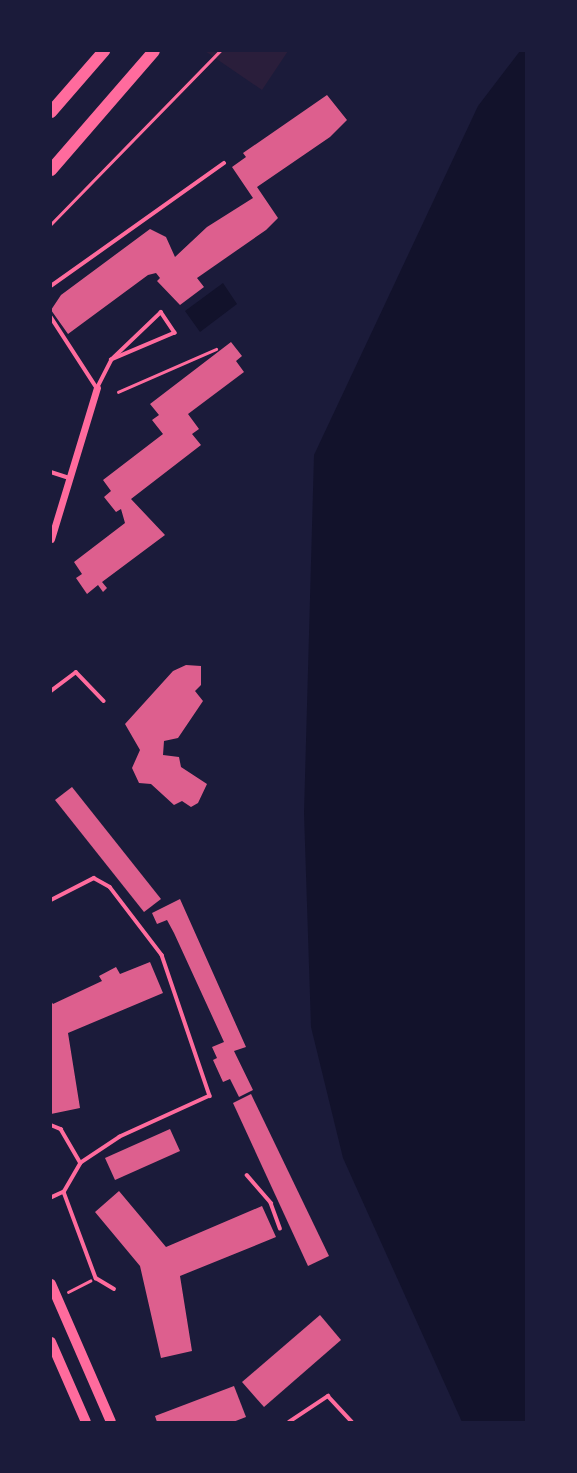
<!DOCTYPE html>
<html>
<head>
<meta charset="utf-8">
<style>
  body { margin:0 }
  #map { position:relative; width:577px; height:1473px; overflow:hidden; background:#1b1b3a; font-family:"Golos Text",sans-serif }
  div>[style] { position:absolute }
  .green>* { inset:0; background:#2a1e3b }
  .water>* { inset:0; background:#12122b }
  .building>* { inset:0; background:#dd5f8e }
  .path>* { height:2.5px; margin:-1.25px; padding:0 1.25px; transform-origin:1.25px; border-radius:1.25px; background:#ff6b9d }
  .service>* { height:3.5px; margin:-1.75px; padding:0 1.75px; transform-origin:1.75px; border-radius:1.75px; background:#ff6b9d }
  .minor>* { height:7px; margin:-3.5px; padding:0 3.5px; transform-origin:3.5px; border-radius:3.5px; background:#ff6b9d }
  .secondary>* { height:10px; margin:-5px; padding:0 5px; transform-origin:5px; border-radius:5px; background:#ff6b9d }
  .primary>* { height:12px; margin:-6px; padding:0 6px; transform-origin:6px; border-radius:6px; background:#ff6b9d }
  span { translate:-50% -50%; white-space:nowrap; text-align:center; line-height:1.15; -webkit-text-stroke:7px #1b1b3a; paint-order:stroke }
  .frame { position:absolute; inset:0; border:52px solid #1b1b3a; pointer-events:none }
</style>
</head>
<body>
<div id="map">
  <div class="green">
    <i style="clip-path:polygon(205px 51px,288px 51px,262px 90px)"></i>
  </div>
  <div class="water">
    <i style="clip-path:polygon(520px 51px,526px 51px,526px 1422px,462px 1422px,343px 1158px,311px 1027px,304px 813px,314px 455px,478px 106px)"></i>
    <i style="clip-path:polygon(223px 283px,237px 304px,200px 332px,185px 311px)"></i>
  </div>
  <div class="building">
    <i style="clip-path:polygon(327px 95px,347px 120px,330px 137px,257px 187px,278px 218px,266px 230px,197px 278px,204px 287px,180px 305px,157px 281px,160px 278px,156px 273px,148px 275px,68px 334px,51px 310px,61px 295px,150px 229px,166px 237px,175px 257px,207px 227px,253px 198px,232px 167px,246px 157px,243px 153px)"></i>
    <i style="clip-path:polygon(231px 342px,242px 356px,236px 361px,244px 372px,188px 414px,199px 429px,192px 434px,201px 445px,131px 499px,165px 535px,102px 582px,107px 588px,103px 592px,98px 585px,87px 594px,76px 578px,82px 574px,74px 562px,125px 523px,121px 509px,116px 512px,104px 497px,111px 491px,103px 480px,163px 434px,152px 420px,159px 415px,150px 404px)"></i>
    <i style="clip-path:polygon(186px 665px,201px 666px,201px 685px,195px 691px,203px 701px,178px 738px,164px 741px,163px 755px,179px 757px,181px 767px,207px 784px,198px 803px,191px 807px,182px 801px,174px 805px,151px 784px,139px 783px,132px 768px,140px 750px,125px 724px,173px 671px)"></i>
    <i style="clip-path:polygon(72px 787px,161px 899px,144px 912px,55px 800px)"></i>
    <i style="clip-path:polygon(180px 899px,246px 1047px,234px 1051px,253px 1090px,239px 1097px,230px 1079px,223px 1082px,213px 1060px,217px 1058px,212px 1047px,224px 1042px,174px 933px,167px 920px,157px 924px,152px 913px)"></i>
    <i style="clip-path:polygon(150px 962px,163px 993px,68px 1033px,80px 1108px,51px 1114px,51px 1001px,53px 1004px,102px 981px,99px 976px,116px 967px,120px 974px)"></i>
    <i style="clip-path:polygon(251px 1094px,329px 1256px,308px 1266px,233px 1103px)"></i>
    <i style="clip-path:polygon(170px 1129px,180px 1151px,115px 1180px,105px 1158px)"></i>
    <i style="clip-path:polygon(119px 1191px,166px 1247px,262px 1206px,276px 1237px,180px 1276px,192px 1351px,161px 1358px,140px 1266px,95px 1212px)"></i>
    <i style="clip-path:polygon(320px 1315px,341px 1340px,264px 1407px,242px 1382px)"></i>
    <i style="clip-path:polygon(234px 1386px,246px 1417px,233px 1422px,157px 1422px,155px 1416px)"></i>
  </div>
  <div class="path">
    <i style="left:51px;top:224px;width:242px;rotate:-45.7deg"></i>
    <i style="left:118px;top:392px;width:107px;rotate:-23.7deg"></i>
    <i style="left:68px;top:1292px;width:25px;rotate:-27deg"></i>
  </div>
  <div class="service">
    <i style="left:51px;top:286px;width:212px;rotate:-35.4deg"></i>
    <i style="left:51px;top:317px;width:85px;rotate:57.1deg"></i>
    <i style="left:97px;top:388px;width:31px;rotate:-63deg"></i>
    <i style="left:111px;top:360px;width:69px;rotate:-43.8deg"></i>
    <i style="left:161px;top:312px;width:25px;rotate:56deg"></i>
    <i style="left:175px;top:333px;width:69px;rotate:157.1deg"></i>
    <i style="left:51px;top:472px;width:19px;rotate:18deg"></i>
    <i style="left:51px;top:691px;width:31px;rotate:-37deg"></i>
    <i style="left:76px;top:672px;width:40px;rotate:46deg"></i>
    <i style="left:51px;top:900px;width:48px;rotate:-27.1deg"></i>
    <i style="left:94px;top:878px;width:18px;rotate:29deg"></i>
    <i style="left:110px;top:887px;width:86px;rotate:52.6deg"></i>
    <i style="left:162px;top:955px;width:149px;rotate:71.2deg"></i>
    <i style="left:210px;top:1096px;width:99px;rotate:155.5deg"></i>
    <i style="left:120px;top:1137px;width:47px;rotate:146.3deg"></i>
    <i style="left:51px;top:1125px;width:11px;rotate:22deg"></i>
    <i style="left:61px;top:1129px;width:39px;rotate:60deg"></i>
    <i style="left:81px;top:1163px;width:34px;rotate:120deg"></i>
    <i style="left:64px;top:1192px;width:14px;rotate:155deg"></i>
    <i style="left:247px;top:1175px;width:37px;rotate:49deg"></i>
    <i style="left:271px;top:1203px;width:27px;rotate:70deg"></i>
    <i style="left:64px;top:1192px;width:92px;rotate:69.6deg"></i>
    <i style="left:96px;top:1278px;width:21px;rotate:31deg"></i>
    <i style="left:289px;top:1422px;width:47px;rotate:-33.7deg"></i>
    <i style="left:328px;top:1396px;width:35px;rotate:47deg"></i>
  </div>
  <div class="minor">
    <i style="left:51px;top:539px;width:158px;rotate:-73.1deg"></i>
  </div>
  <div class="secondary">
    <i style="left:51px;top:1284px;width:150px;rotate:66.5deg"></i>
    <i style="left:51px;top:1342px;width:87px;rotate:66.4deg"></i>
  </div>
  <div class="primary">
    <i style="left:51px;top:112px;width:81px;rotate:-49deg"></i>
    <i style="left:51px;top:170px;width:157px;rotate:-49.1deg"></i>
  </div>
  <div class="frame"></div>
</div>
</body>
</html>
